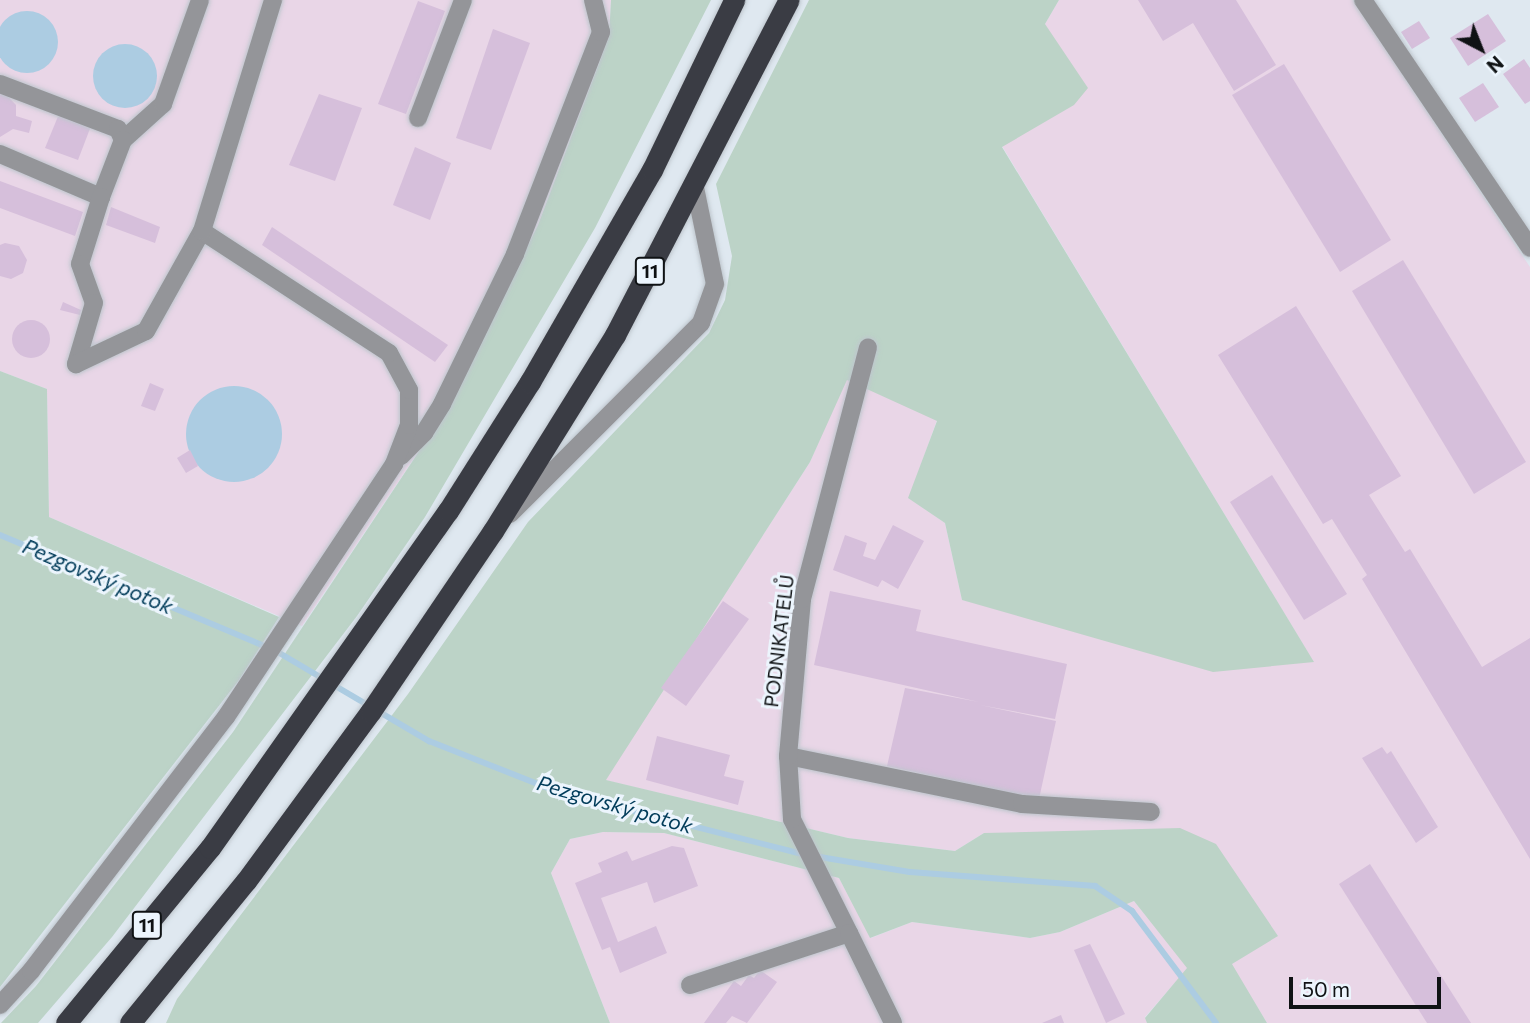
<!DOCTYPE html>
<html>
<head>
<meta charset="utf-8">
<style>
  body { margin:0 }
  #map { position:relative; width:1530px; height:1023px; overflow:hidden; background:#dfe8f0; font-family:Commissioner,sans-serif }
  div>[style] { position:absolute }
  .industrial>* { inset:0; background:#e9d6e7 }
  .green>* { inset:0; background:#bcd3c7 }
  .water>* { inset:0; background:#accce2 }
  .round { border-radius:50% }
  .stream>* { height:6px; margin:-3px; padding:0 3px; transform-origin:3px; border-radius:3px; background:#accce2 }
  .building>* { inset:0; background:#d6bfdb }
  .roads { filter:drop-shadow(0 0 2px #bec6cd) drop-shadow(0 0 2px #bec6cd) }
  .minor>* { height:18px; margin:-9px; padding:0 9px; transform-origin:9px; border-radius:9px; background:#949599 }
  .highway>* { height:21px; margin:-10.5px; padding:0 10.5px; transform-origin:10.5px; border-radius:10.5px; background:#3a3c44 }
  span { translate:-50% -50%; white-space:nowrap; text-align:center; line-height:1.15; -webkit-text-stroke:6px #ecf5fd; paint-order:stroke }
  .shield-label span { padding:2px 5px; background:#ecf5fd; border:2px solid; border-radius:5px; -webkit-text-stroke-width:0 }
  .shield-label { font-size:18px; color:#0f1214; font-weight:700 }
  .street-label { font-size:19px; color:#0f1214 }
  .water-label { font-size:21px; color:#003b59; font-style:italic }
  .north { position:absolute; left:1446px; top:14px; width:70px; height:70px; -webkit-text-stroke:5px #ecf5fd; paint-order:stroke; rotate:138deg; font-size:19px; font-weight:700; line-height:28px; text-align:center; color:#0f1214 }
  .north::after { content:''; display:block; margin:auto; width:24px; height:32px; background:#0f1214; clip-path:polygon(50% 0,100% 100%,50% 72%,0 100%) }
  .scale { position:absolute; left:1289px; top:977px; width:152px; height:32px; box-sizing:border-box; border:4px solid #0f1214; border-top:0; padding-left:9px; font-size:21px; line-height:24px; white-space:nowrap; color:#0f1214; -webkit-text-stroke:5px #ecf5fd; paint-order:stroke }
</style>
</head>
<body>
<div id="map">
  <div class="industrial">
    <i style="clip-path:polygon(0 0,611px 0,609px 37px,538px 225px,451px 403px,302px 626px,49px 517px,47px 389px,0 371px)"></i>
    <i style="clip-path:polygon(1059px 0,1353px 0,1530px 267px,1530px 1023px,1267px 1023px,1231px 964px,1278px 935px,984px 833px,955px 851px,848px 838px,605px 780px,810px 462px,846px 379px,937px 420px,909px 498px,945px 523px,962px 600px,1313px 661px,1002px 146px,1073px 105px,1045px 24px)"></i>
    <i style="clip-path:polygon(603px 832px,664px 833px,839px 878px,871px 938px,912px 922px,1030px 938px,1060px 932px,1134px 901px,1188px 968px,1145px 1017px,1147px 1023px,610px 1023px,551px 873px,570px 839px)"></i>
  </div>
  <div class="green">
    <i style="clip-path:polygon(611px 0,711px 0,595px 228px,425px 517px,357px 616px,112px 937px,38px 1023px,1px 1023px,36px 986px,233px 732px,451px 403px,538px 225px,609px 37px)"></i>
    <i style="clip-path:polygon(809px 0,1059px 0,1045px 24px,1088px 88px,1074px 105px,1002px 147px,1314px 662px,1213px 672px,962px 600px,945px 523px,908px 498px,937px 421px,847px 380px,810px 462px,606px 780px,848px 838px,955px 851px,984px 833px,1180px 828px,1216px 844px,1278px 936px,1232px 964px,1267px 1023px,1147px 1023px,1145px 1018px,1187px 968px,1134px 901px,1060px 932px,1030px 938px,912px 922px,870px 938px,839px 878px,664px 833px,603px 832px,570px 839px,551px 873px,610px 1023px,166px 1023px,177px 999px,408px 694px,528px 522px,709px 333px,725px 300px,732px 256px,716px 184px)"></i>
    <i style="clip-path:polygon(0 371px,47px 389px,49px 517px,279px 617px,239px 680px,0 987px)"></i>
  </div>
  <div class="water">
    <i class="round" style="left:-4px;top:11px;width:62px;height:62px"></i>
    <i class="round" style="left:93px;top:44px;width:64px;height:64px"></i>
    <i class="round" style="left:186px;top:386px;width:96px;height:96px"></i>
  </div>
  <div class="stream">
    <i style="left:0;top:535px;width:299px;rotate:22.8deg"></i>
    <i style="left:276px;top:651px;width:178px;rotate:30.5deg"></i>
    <i style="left:429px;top:741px;width:136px;rotate:21.6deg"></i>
    <i style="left:555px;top:791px;width:255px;rotate:14.3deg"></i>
    <i style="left:802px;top:854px;width:109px;rotate:9.5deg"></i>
    <i style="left:910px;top:872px;width:186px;rotate:4.3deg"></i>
    <i style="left:1095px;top:886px;width:45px;rotate:34deg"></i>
    <i style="left:1132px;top:911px;width:140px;rotate:53.1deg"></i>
  </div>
  <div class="building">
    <i style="clip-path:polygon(1138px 0,1236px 0,1276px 65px,1234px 91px,1193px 23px,1163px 41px)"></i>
    <i style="clip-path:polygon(418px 1px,445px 11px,406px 114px,378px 104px)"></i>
    <i style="clip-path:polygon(1488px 14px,1506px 41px,1468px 66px,1450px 38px)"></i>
    <i style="clip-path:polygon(1419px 21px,1430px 38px,1412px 49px,1401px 32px)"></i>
    <i style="clip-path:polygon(493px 29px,530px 43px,491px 150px,456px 138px)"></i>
    <i style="clip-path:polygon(1524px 59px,1530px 68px,1530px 101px,1525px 104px,1503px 74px)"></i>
    <i style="clip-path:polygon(1284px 64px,1391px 240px,1340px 272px,1232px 95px)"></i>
    <i style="clip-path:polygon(1483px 83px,1499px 107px,1475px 122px,1459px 98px)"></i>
    <i style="clip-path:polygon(0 88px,16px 105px,16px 116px,32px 121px,29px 133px,13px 129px,0 137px)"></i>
    <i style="clip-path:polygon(319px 94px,362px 108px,335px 181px,289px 165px)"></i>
    <i style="clip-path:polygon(59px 114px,91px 126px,78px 160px,45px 148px)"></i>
    <i style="clip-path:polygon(415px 147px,451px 163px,430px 220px,393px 205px)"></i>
    <i style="clip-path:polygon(0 181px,83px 212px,75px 236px,0 208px)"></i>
    <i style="clip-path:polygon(111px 207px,160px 227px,155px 243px,106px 225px)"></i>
    <i style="clip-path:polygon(272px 227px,448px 345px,435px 362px,262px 245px)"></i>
    <i style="clip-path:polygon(5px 243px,19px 246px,27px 260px,23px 273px,11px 279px,0 276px,0 245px)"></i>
    <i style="clip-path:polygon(1403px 260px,1526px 462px,1474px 494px,1352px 291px)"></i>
    <i style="clip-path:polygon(63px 302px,81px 310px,80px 315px,60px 310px)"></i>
    <i style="clip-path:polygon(1296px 306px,1401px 476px,1369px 495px,1405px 552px,1410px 549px,1482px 667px,1530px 638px,1530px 859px,1362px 579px,1367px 575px,1332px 519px,1323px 524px,1218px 355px)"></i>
    <i class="round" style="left:12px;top:320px;width:38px;height:38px"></i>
    <i style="clip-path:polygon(150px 383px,164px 389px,155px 411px,141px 406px)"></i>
    <i style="clip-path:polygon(190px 450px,198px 466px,186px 473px,177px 458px)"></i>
    <i style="clip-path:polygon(1272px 475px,1347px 594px,1304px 620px,1230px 502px)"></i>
    <i style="clip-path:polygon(893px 525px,924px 541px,898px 589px,882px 580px,878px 587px,833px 570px,845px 535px,867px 543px,863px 556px,875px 560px)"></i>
    <i style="clip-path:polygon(830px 591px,921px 610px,916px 631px,1067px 664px,1055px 719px,980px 705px,1056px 721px,1039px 799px,887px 766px,905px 688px,979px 702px,814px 665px)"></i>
    <i style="clip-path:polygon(723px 601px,749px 619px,686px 706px,661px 688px)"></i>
    <i style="clip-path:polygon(657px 736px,730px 755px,724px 776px,744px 781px,738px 805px,646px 780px)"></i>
    <i style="clip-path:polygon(1382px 747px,1387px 754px,1391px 751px,1438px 827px,1416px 843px,1362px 758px)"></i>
    <i style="clip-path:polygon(672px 846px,684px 848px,698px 886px,654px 903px,647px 882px,601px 898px,618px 942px,656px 926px,667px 953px,620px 973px,610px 947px,602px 950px,575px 883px,602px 872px,598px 863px,627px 851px,632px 861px)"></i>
    <i style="clip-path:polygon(1370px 864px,1471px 1023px,1427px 1023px,1339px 884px)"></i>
    <i style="clip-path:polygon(1090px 944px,1125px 1014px,1106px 1023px,1074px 950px)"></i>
    <i style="clip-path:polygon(760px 970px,777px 982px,747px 1023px,732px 1016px,726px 1023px,704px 1023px,734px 981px,741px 986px,749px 975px,754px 978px)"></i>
    <i style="clip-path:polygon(1061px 1015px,1064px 1023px,1042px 1023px)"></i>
  </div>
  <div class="roads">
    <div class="minor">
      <i style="left:1363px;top:0;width:299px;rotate:56deg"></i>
      <i style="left:0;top:84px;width:126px;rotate:20.9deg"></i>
      <i style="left:118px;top:129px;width:12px;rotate:66deg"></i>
      <i style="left:123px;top:140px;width:54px;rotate:-42deg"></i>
      <i style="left:163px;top:104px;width:110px;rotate:-70.4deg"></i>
      <i style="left:418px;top:118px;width:126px;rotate:-69.1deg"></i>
      <i style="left:0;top:154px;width:110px;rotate:23.1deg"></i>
      <i style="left:101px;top:197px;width:61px;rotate:-68.9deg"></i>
      <i style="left:101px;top:197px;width:70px;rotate:107.4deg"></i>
      <i style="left:80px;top:264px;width:41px;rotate:70.3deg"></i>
      <i style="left:94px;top:303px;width:64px;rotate:106.4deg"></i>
      <i style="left:76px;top:364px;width:77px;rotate:-25.2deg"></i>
      <i style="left:146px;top:331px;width:115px;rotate:-60.8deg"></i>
      <i style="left:401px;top:456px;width:33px;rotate:-45deg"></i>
      <i style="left:424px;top:433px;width:34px;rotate:-58deg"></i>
      <i style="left:442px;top:404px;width:167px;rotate:-64deg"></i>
      <i style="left:515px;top:254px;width:238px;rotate:-68.8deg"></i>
      <i style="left:601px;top:32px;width:33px;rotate:-104deg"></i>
      <i style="left:510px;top:514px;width:270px;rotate:-45deg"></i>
      <i style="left:701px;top:323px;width:41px;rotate:-70.3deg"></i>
      <i style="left:715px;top:284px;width:99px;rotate:-101.7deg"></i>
      <i style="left:788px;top:756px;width:239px;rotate:11.6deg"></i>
      <i style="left:1022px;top:804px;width:129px;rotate:3.5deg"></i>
      <i style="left:849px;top:933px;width:127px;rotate:-116.6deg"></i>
      <i style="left:792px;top:819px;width:63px;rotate:-93.6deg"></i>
      <i style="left:788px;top:756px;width:158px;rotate:-84.9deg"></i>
      <i style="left:802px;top:599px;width:260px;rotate:-75.3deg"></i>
      <i style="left:690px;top:985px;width:167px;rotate:-18.1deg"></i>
      <i style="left:849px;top:933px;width:100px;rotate:63.9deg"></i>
      <i style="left:0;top:1005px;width:46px;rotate:-47.6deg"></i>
      <i style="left:31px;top:971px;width:320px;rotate:-52.5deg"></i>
      <i style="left:226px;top:717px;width:304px;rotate:-56.4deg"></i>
      <i style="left:394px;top:464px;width:42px;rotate:-69deg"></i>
      <i style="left:409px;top:425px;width:35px;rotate:-90deg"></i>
      <i style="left:409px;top:390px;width:42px;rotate:-118.4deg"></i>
      <i style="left:389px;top:353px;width:223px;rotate:-146.9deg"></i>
      <i style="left:202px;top:231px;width:242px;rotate:-72.9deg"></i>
    </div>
    <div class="highway">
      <i style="left:66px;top:1023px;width:227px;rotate:-50.6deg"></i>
      <i style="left:210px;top:848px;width:413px;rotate:-54.8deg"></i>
      <i style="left:448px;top:511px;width:153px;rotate:-57.6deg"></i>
      <i style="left:530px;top:382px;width:245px;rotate:-60.1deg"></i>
      <i style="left:652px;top:170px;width:189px;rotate:-64.2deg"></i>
      <i style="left:130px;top:1023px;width:183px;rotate:-50.8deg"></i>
      <i style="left:246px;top:881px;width:211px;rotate:-53.7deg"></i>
      <i style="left:371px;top:711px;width:217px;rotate:-55.9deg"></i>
      <i style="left:493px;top:531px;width:231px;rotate:-58.1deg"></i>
      <i style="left:615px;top:335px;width:377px;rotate:-62.6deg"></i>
    </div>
  </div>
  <div class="shield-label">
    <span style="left:650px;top:271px">11</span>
    <span style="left:147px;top:925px">11</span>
  </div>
  <div class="street-label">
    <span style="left:779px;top:641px;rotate:-83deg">PODNIKATELŮ</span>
  </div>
  <div class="water-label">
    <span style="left:98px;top:576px;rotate:23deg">Pezgovský potok</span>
    <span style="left:615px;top:804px;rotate:16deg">Pezgovský potok</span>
  </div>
  <div class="north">N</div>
  <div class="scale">50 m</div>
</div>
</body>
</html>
